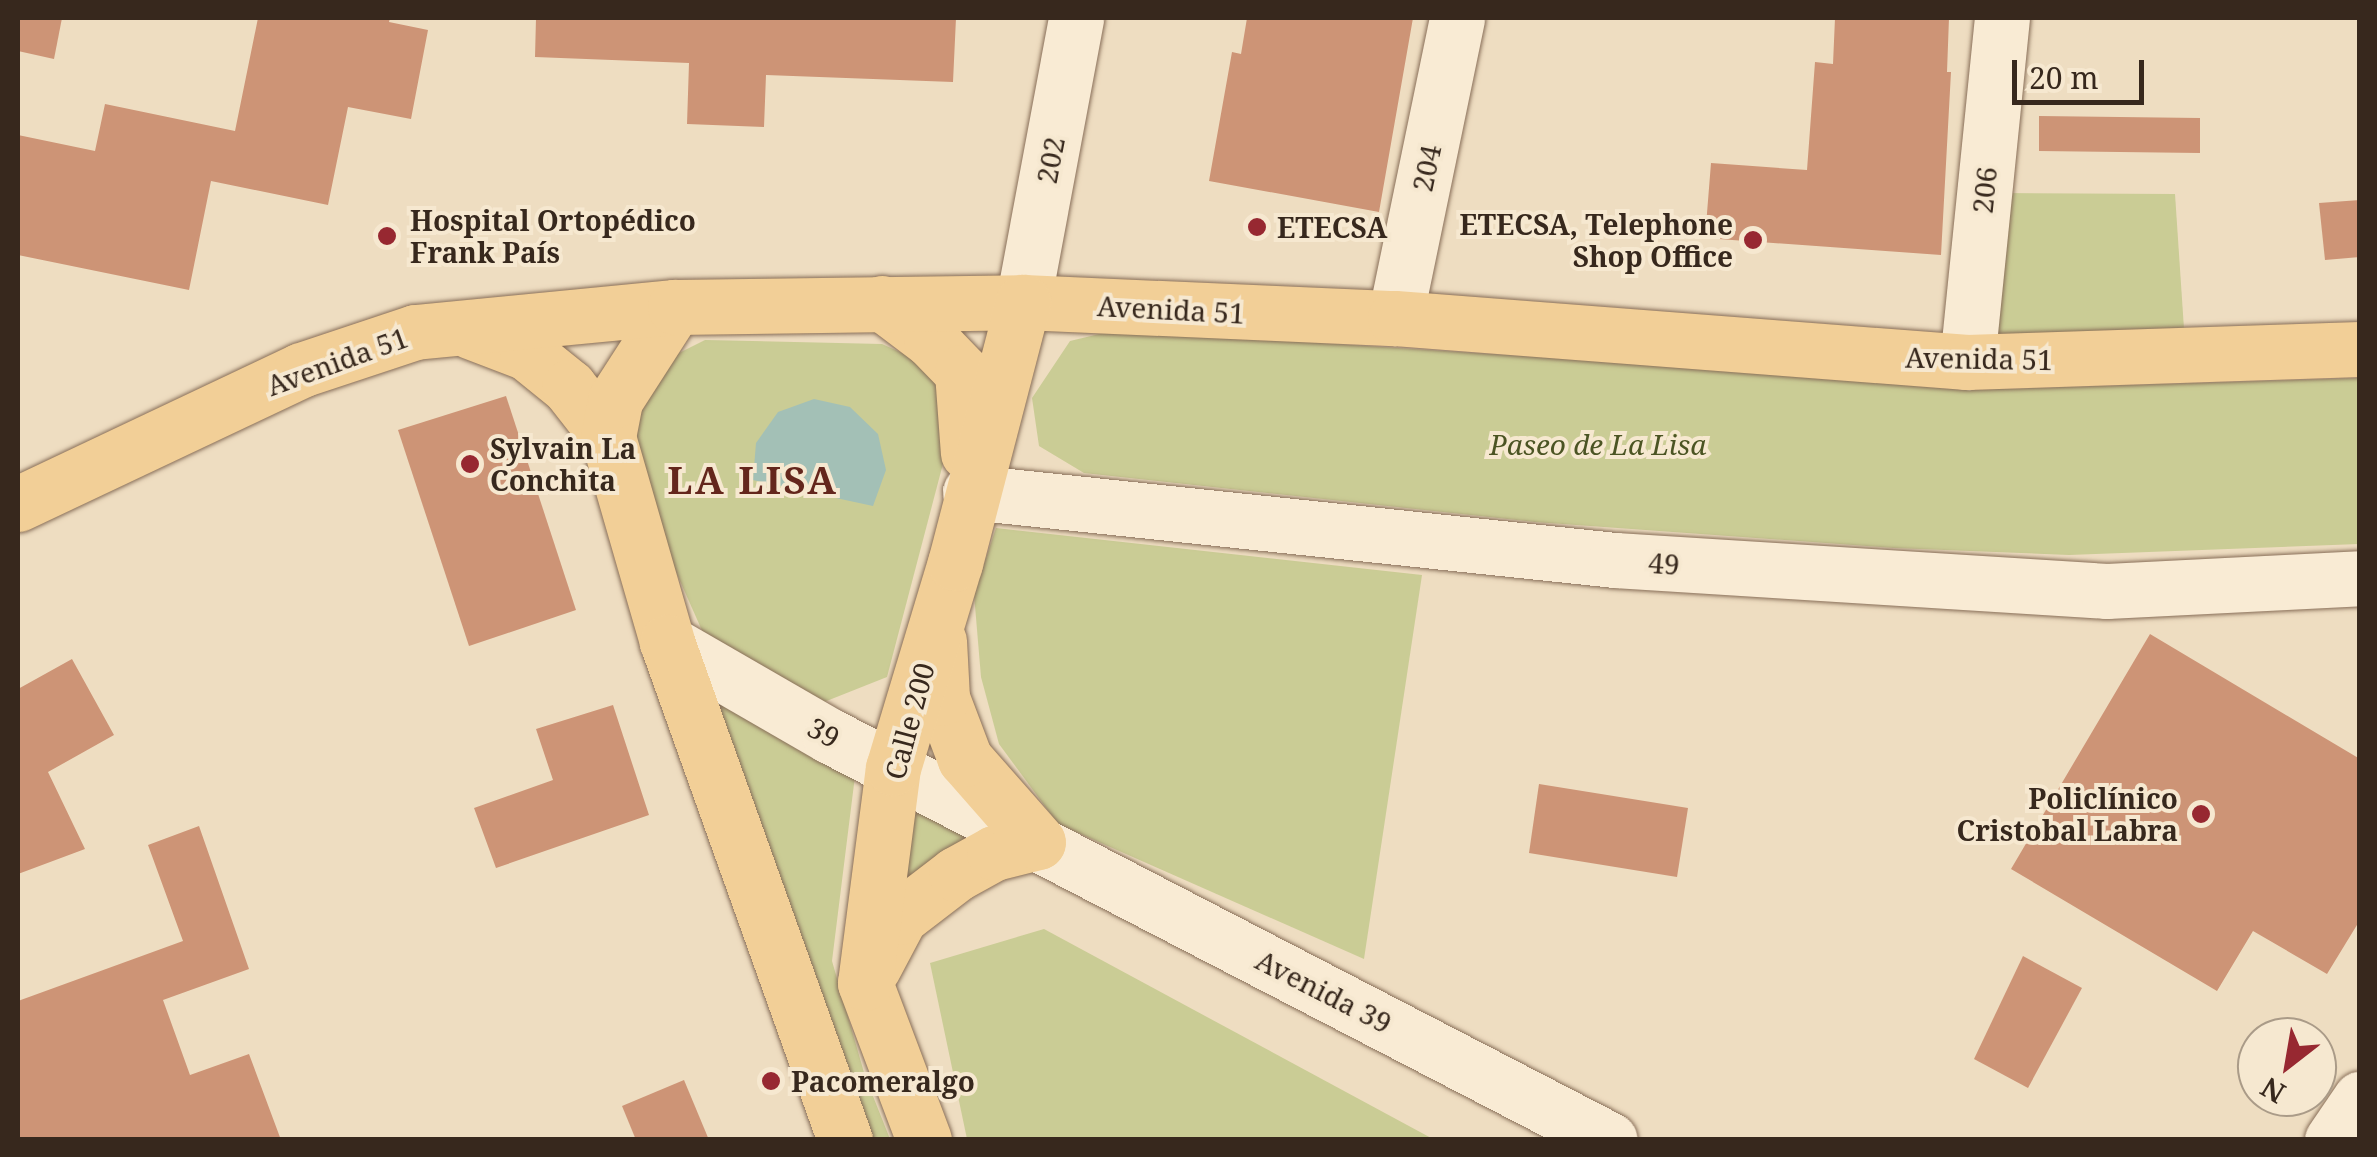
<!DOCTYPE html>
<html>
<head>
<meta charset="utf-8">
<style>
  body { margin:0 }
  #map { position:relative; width:2377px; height:1157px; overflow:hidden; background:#eeddc1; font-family:"Noto Serif",serif }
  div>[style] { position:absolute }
  .green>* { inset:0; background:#cacc95 }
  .water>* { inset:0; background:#a3c0b6 }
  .building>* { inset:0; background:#cd9476 }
  .roads { filter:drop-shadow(0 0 2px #886e58) drop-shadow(0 0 2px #886e58) }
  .minor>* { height:55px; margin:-27.5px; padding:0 27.5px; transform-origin:27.5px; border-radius:27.5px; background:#f9ebd4 }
  .major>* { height:55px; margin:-27.5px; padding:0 27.5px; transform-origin:27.5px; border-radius:27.5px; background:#f2cf97 }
  .dots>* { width:28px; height:28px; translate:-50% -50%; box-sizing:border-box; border:5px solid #f6e8d0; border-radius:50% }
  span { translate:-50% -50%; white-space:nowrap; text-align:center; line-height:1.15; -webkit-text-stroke:8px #f6e8d0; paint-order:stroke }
  .street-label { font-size:28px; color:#37281d }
  .poi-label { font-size:28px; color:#37281d; font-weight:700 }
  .left { translate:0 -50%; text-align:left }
  .right { translate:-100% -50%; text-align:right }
  .park-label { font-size:28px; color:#4b5423; font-style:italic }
  .district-label { font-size:38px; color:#64261c; font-weight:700; letter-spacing:2.5px }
  .frame { position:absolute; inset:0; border:20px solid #37281d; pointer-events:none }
  .north { position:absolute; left:2237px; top:1017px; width:100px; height:100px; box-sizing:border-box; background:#f6e8d0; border:2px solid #aa9b88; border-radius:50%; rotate:211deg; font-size:28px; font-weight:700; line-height:40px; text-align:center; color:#37281d }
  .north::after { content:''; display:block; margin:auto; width:35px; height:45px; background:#972831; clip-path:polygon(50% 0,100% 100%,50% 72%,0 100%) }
  .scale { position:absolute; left:2012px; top:60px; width:132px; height:45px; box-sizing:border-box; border:5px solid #37281d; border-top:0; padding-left:12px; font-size:30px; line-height:35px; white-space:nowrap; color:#37281d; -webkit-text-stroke:8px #f6e8d0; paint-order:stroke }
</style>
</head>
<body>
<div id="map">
  <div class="green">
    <i style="clip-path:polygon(1997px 193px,2175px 194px,2185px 344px,1990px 334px)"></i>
    <i style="clip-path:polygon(1116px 330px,1618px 362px,1965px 390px,2359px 378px,2359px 544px,2069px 555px,1894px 548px,1535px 522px,1084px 473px,1039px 446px,1032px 398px,1070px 341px)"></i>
    <i style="clip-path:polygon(705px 340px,882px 344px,922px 362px,944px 387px,950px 437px,887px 677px,824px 702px,704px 635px,625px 457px,631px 428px,673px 356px)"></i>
    <i style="clip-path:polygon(996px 528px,1422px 575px,1364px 959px,1058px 824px,999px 744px,981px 677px,974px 594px)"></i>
    <i style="clip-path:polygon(703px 683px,855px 776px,832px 961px,865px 1076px,890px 1139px,872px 1139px)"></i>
    <i style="clip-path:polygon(910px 806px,978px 837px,906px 896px)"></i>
    <i style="clip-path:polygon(1044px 929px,1433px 1139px,967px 1139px,930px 963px)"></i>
  </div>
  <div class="water">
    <i style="clip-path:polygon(814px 399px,850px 407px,878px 434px,886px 470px,873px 506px,753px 480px,756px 443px,778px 412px)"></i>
  </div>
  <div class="building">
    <i style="clip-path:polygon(18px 18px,62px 18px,54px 59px,18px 51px)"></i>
    <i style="clip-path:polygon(258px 18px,390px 18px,389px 22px,428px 30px,411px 119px,348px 107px,328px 205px,211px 181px,189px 290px,18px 255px,18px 135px,95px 151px,105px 104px,235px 131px)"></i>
    <i style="clip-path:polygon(536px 18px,956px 18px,953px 82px,766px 75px,764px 127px,687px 124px,689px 63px,535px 57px)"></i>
    <i style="clip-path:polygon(1247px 18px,1413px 18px,1379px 212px,1209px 181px,1232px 52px,1241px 54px)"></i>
    <i style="clip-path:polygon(1835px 18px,1949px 18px,1947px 72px,1951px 72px,1941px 255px,1705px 238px,1711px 163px,1807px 170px,1815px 62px,1833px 64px)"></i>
    <i style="clip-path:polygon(2039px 116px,2200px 118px,2200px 153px,2039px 151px)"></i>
    <i style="clip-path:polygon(2360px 200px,2360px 257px,2325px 260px,2319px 203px)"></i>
    <i style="clip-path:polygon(506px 396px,576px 610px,469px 646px,398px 430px)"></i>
    <i style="clip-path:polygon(2150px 634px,2360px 759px,2360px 920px,2327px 974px,2253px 931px,2217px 991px,2011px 869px)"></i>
    <i style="clip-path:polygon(72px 659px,114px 735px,48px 772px,85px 849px,18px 874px,18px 689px)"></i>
    <i style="clip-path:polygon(613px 705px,649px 815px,496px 868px,474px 808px,553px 780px,536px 729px)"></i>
    <i style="clip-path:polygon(1539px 784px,1688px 808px,1677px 877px,1529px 853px)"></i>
    <i style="clip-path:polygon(199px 826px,249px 969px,163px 1000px,190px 1075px,249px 1054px,281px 1140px,18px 1140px,18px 1001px,183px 941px,148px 845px)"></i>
    <i style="clip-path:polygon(2023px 956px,2082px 988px,2028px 1088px,1974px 1059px)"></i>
    <i style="clip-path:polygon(684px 1080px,709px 1140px,636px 1140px,622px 1106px)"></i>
  </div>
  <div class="roads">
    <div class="minor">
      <i style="left:1023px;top:302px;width:289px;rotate:-79.4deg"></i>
      <i style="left:1395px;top:318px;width:306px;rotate:-78.3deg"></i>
      <i style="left:1967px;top:362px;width:346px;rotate:-84.2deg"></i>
      <i style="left:970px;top:492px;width:649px;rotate:6.02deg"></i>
      <i style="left:1615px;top:560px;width:493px;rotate:3.6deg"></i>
      <i style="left:2107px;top:591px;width:253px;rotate:-2.9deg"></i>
      <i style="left:667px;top:642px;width:188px;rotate:30deg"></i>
      <i style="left:830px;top:736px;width:878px;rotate:27.38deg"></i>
      <i style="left:2332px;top:1140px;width:50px;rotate:-55.7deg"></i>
    </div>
    <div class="major">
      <i style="left:882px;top:303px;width:61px;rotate:37.1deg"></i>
      <i style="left:931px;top:340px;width:45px;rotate:45.9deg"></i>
      <i style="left:962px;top:372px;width:81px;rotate:85.8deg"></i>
      <i style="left:470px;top:331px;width:61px;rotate:21.1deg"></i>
      <i style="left:527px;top:353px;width:54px;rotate:39deg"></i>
      <i style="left:569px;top:387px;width:63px;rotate:52deg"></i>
      <i style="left:608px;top:437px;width:213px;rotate:73.9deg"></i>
      <i style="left:667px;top:642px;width:529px;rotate:70.33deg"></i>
      <i style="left:608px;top:437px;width:38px;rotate:-79deg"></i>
      <i style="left:615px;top:400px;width:111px;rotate:-57.2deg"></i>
      <i style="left:18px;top:504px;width:313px;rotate:-25.3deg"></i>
      <i style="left:301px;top:370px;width:120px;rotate:-18.4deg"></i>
      <i style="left:415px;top:332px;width:261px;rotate:-5.5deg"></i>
      <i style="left:675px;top:307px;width:348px;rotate:-0.8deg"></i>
      <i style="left:1023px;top:302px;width:372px;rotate:2.5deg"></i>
      <i style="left:1395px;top:318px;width:574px;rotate:4.4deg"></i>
      <i style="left:1967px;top:362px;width:393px;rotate:-1.9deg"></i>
      <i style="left:873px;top:968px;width:58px;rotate:-62.1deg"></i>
      <i style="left:900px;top:917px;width:71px;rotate:-37.5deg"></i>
      <i style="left:956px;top:874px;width:43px;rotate:-28.9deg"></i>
      <i style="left:994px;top:853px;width:45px;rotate:-14deg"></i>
      <i style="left:1038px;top:842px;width:111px;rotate:-131.3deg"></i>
      <i style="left:965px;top:759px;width:65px;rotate:-110.7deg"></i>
      <i style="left:942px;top:698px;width:57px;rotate:-93deg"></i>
      <i style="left:924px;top:1140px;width:168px;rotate:-110.6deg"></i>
      <i style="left:865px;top:983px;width:217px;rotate:-82.6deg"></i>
      <i style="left:893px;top:768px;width:214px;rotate:-73.2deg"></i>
      <i style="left:955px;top:563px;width:270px;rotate:-75.4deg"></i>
    </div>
  </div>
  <div class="dots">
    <i style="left:1257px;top:227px;background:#972831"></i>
    <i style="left:387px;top:236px;background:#972831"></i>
    <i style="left:1753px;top:240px;background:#972831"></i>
    <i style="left:470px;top:464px;background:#972831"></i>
    <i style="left:2201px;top:814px;background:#972831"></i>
    <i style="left:771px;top:1081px;background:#972831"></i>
  </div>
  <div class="street-label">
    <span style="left:1050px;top:160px;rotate:-79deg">202</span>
    <span style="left:1426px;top:168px;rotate:-78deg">204</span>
    <span style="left:1984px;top:190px;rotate:-84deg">206</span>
    <span style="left:1171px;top:309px;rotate:3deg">Avenida 51</span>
    <span style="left:1979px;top:358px;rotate:1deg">Avenida 51</span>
    <span style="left:337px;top:361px;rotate:-20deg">Avenida 51</span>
    <span style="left:1664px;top:563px;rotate:4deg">49</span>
    <span style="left:909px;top:721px;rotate:-75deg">Calle 200</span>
    <span style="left:824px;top:732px;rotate:29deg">39</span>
    <span style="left:1324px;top:991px;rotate:27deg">Avenida 39</span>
  </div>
  <div class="poi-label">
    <span class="left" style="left:410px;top:236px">Hospital Ortopédico<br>Frank País</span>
    <span class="right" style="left:1733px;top:240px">ETECSA, Telephone<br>Shop Office</span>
    <span class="left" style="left:1277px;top:227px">ETECSA</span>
    <span class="left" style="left:490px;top:464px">Sylvain La<br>Conchita</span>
    <span class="right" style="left:2178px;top:814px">Policlínico<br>Cristobal Labra</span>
    <span class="left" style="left:791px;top:1081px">Pacomeralgo</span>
  </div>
  <div class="park-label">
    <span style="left:1598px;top:444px">Paseo de La Lisa</span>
  </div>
  <div class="district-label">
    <span style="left:753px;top:480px">LA LISA</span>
  </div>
  <div class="frame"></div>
  <div class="north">N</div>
  <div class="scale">20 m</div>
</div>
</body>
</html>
